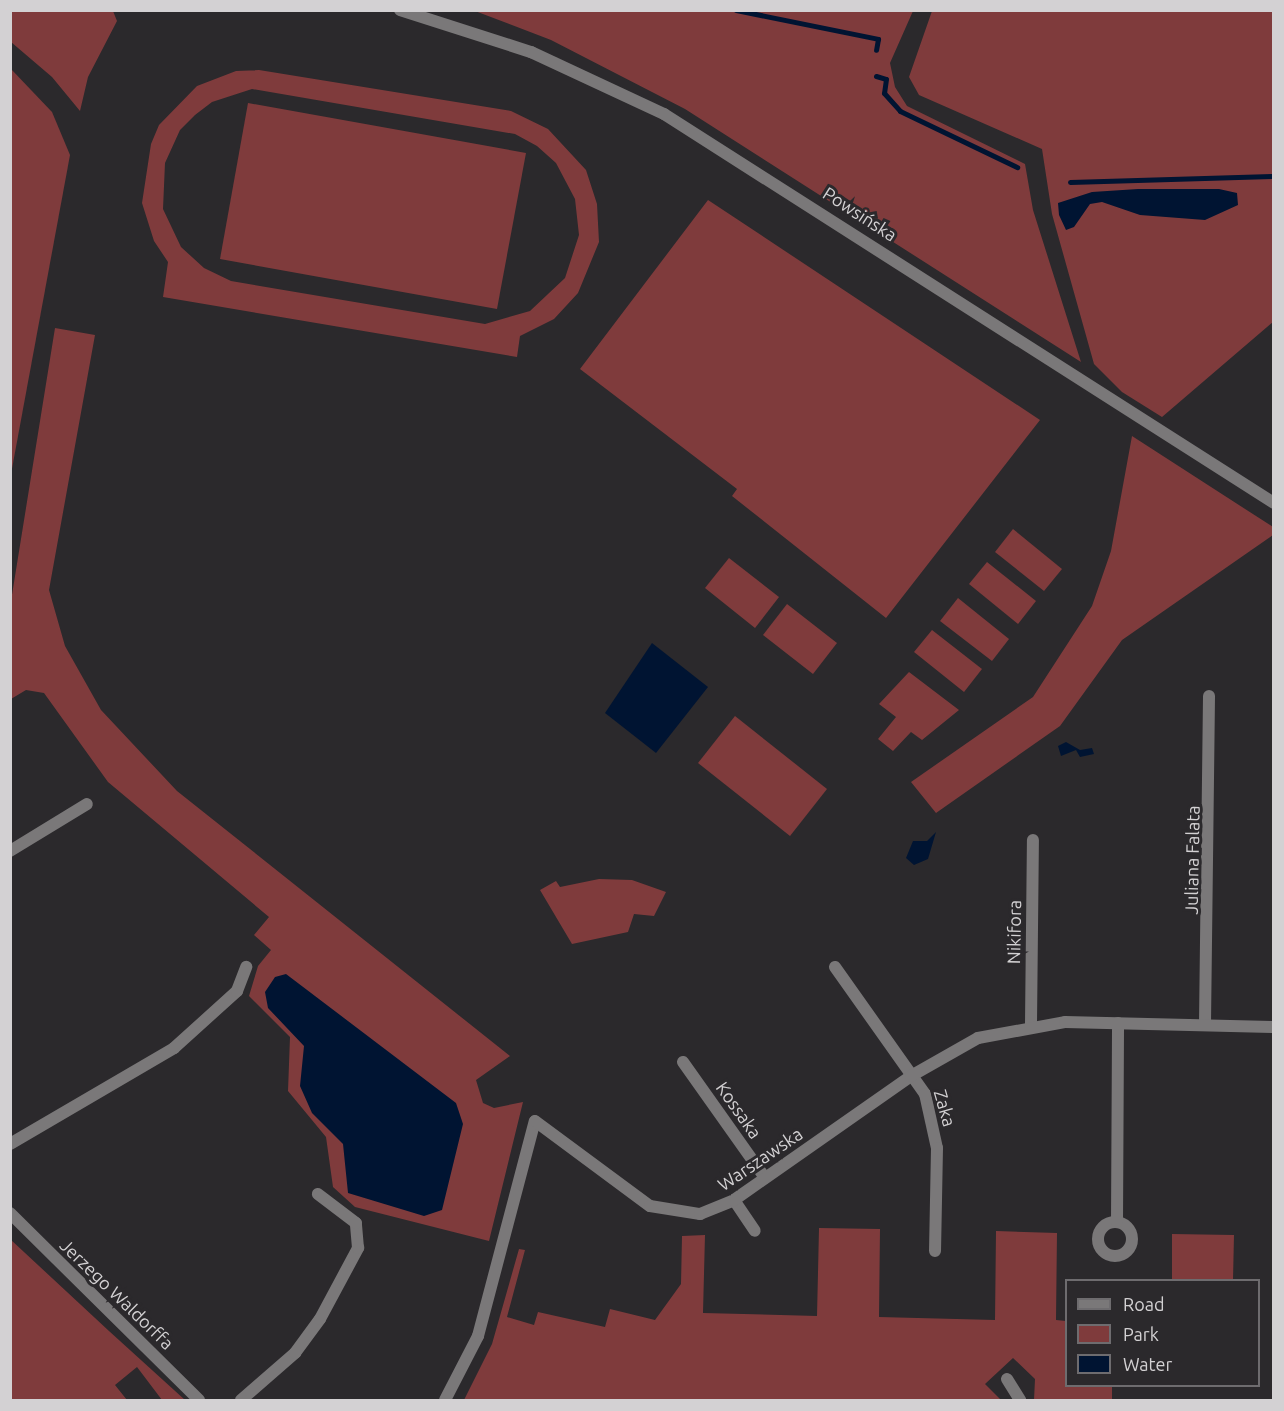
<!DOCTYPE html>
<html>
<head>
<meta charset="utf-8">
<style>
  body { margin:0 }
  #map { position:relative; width:1284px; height:1411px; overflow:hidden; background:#2b292c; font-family:Ubuntu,sans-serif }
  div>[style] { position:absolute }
  .green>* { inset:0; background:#7f3b3c }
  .water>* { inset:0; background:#001432 }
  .stream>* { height:5px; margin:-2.5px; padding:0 2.5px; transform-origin:2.5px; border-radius:2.5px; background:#001432 }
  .minor>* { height:12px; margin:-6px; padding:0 6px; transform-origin:6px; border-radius:6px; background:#7a7879 }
  .minor>.ring { margin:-6px; padding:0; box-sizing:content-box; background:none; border:12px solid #7a7879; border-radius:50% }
  span { translate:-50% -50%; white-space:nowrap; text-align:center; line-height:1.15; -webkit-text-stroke:6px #2b292c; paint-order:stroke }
  .street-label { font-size:18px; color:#d3d1d3 }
  .frame { position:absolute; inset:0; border:12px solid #d3d1d3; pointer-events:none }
  .legend { position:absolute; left:1065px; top:1279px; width:195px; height:108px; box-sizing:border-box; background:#2b292c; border:2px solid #6e6c6f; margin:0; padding:8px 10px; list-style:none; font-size:18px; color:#d3d1d3 }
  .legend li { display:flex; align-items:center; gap:12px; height:30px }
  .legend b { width:30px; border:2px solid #6e6c6f }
</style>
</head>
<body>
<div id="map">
  <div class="green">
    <i style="clip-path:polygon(10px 11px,113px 11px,117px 21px,88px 77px,80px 111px,52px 77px,11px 42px)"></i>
    <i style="clip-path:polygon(475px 11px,913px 11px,890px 63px,895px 87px,907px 106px,1025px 164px,1033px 210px,1081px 362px,685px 109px,551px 40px)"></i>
    <i style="clip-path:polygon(932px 11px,1273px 11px,1273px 322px,1162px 417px,1122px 392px,1094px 364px,1052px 214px,1042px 149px,919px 95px,909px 77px)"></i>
    <i style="clip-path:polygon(11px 69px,52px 112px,70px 155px,11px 474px)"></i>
    <i style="clip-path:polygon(evenodd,259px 70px,511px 111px,548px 129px,586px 170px,597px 204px,599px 242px,578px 293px,554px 319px,520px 336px,517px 357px,163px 297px,168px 262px,154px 241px,142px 203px,151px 144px,159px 125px,197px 86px,236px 71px,259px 70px,252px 89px,515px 134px,537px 146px,556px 163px,575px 199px,579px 235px,565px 278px,530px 311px,485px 324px,231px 281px,204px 268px,181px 247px,163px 209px,165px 163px,180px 130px,195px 115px,212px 102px,252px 89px)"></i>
    <i style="clip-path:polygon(248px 103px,526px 153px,497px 309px,220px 259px)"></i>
    <i style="clip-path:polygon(708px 200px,1040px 420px,886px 618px,732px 496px,737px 489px,580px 369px)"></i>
    <i style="clip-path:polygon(55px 328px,95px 335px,49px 590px,65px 646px,101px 710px,177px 791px,510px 1056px,476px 1080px,483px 1103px,494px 1108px,523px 1102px,489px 1241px,355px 1207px,333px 1187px,326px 1137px,288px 1091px,290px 1037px,249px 996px,258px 966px,271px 950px,254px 935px,269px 917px,108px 782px,44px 693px,26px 690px,11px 699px,11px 601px)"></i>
    <i style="clip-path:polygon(1132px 436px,1273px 527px,1273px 535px,1122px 640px,1060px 726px,936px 813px,911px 782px,1033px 697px,1092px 606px,1111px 551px)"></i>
    <i style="clip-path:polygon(1013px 529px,1062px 569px,1044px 591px,995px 552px)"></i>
    <i style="clip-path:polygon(729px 558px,779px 597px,755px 628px,705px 588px)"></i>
    <i style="clip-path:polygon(987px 562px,1036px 601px,1018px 624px,969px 584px)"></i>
    <i style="clip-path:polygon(958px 598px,1009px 639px,992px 661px,940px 621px)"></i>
    <i style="clip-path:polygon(787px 604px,837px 643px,813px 674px,763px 635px)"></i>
    <i style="clip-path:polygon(932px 630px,982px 669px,964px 692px,914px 652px)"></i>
    <i style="clip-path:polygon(909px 672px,959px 710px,922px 740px,911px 732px,893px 751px,878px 739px,896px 717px,879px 704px)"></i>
    <i style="clip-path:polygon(735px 716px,827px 789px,790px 836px,698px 763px)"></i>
    <i style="clip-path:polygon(599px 879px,632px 880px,666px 892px,654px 916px,634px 914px,628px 932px,572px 944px,540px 890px,556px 881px,560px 887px)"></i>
    <i style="clip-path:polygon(819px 1228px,880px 1229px,879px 1317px,995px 1320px,996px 1231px,1057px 1233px,1056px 1320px,1066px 1321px,1066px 1386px,1112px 1386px,1112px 1400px,1034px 1400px,1035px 1379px,1013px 1358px,985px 1384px,1001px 1400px,464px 1400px,492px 1344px,519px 1249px,525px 1250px,507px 1317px,534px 1325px,538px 1312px,605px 1327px,610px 1309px,655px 1320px,681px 1284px,682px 1236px,705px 1235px,703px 1313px,817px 1316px)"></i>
    <i style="clip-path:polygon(1172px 1234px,1234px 1235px,1233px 1280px,1172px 1280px)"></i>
    <i style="clip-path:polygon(10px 1239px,109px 1331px,185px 1400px,162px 1400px,137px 1367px,115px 1385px,127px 1400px,11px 1400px)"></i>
  </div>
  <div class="water">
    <i style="clip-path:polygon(1138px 189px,1219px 189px,1237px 193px,1238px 205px,1205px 220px,1140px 215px,1102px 202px,1090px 204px,1074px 227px,1066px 230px,1059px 215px,1058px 203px,1092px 192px)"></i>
    <i style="clip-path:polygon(652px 643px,708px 687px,656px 753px,605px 713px)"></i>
    <i style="clip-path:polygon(1066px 742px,1080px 750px,1092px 748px,1094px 754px,1080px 757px,1076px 750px,1061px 756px,1058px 746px)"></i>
    <i style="clip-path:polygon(936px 832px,928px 859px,914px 865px,906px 858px,913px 841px,927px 841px)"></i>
    <i style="clip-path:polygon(286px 974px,456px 1103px,463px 1124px,442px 1210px,424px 1216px,348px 1193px,343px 1144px,312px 1113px,300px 1086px,304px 1046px,268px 1008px,265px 992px,275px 977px)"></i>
  </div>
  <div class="stream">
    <i style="left:736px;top:10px;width:145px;rotate:11.5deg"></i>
    <i style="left:878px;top:39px;width:11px;rotate:100deg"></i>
    <i style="left:876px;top:76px;width:10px;rotate:17deg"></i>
    <i style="left:886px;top:79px;width:14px;rotate:98deg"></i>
    <i style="left:884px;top:93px;width:24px;rotate:48deg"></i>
    <i style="left:900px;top:111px;width:130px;rotate:25.6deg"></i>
    <i style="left:1070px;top:182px;width:204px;rotate:-1.7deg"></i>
  </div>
  <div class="minor">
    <i style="left:400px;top:10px;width:138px;rotate:17.8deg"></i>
    <i style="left:531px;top:52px;width:147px;rotate:25deg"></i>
    <i style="left:664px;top:114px;width:723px;rotate:32.53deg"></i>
    <i style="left:10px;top:851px;width:90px;rotate:-31.4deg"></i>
    <i style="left:835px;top:967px;width:156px;rotate:54.7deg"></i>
    <i style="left:925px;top:1094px;width:55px;rotate:77.5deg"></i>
    <i style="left:937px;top:1148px;width:103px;rotate:91.1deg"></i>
    <i style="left:1031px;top:1024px;width:184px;rotate:-89.4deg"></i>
    <i style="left:1205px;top:1024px;width:328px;rotate:-89.3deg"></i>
    <i style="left:683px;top:1062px;width:142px;rotate:54.7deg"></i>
    <i style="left:10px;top:1144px;width:190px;rotate:-30.3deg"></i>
    <i style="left:174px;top:1048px;width:85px;rotate:-42.1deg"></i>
    <i style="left:237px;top:991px;width:26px;rotate:-69deg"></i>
    <i style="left:734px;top:1200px;width:37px;rotate:56deg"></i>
    <i style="left:10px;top:1213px;width:266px;rotate:44.7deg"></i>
    <i class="ring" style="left:1098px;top:1222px;width:22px;height:22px"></i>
    <i style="left:1117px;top:1222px;width:199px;rotate:-89.7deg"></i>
    <i style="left:1007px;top:1379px;width:25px;rotate:58deg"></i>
    <i style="left:241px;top:1400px;width:72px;rotate:-41deg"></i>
    <i style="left:295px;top:1353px;width:42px;rotate:-53.7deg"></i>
    <i style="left:320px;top:1319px;width:81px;rotate:-61.8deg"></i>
    <i style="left:358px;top:1248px;width:25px;rotate:-95deg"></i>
    <i style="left:356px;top:1223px;width:48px;rotate:-142.7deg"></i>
    <i style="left:445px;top:1400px;width:72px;rotate:-62.7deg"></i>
    <i style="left:478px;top:1336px;width:222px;rotate:-75.2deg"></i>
    <i style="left:535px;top:1121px;width:143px;rotate:36.5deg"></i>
    <i style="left:650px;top:1206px;width:51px;rotate:9.1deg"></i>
    <i style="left:700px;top:1214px;width:37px;rotate:-22deg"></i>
    <i style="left:734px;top:1200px;width:216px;rotate:-35deg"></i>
    <i style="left:911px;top:1076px;width:77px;rotate:-29.6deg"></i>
    <i style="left:978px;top:1038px;width:88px;rotate:-10.4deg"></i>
    <i style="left:1065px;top:1022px;width:209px;rotate:1.4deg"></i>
  </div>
  <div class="street-label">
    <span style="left:860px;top:214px;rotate:33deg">Powsińska</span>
    <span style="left:1192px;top:860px;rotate:-89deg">Juliana Falata</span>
    <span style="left:1014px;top:932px;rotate:-89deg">Nikifora</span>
    <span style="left:945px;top:1108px;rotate:74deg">Zaka</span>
    <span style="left:739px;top:1110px;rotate:55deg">Kossaka</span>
    <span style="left:760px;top:1159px;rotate:-34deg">Warszawska</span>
    <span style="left:117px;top:1294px;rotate:44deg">Jerzego Waldorffa</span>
  </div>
  <div class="frame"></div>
  <ul class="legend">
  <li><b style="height:8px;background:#7a7879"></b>Road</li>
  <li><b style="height:16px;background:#7f3b3c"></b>Park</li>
  <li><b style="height:16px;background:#001432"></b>Water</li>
  </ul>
</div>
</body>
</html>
